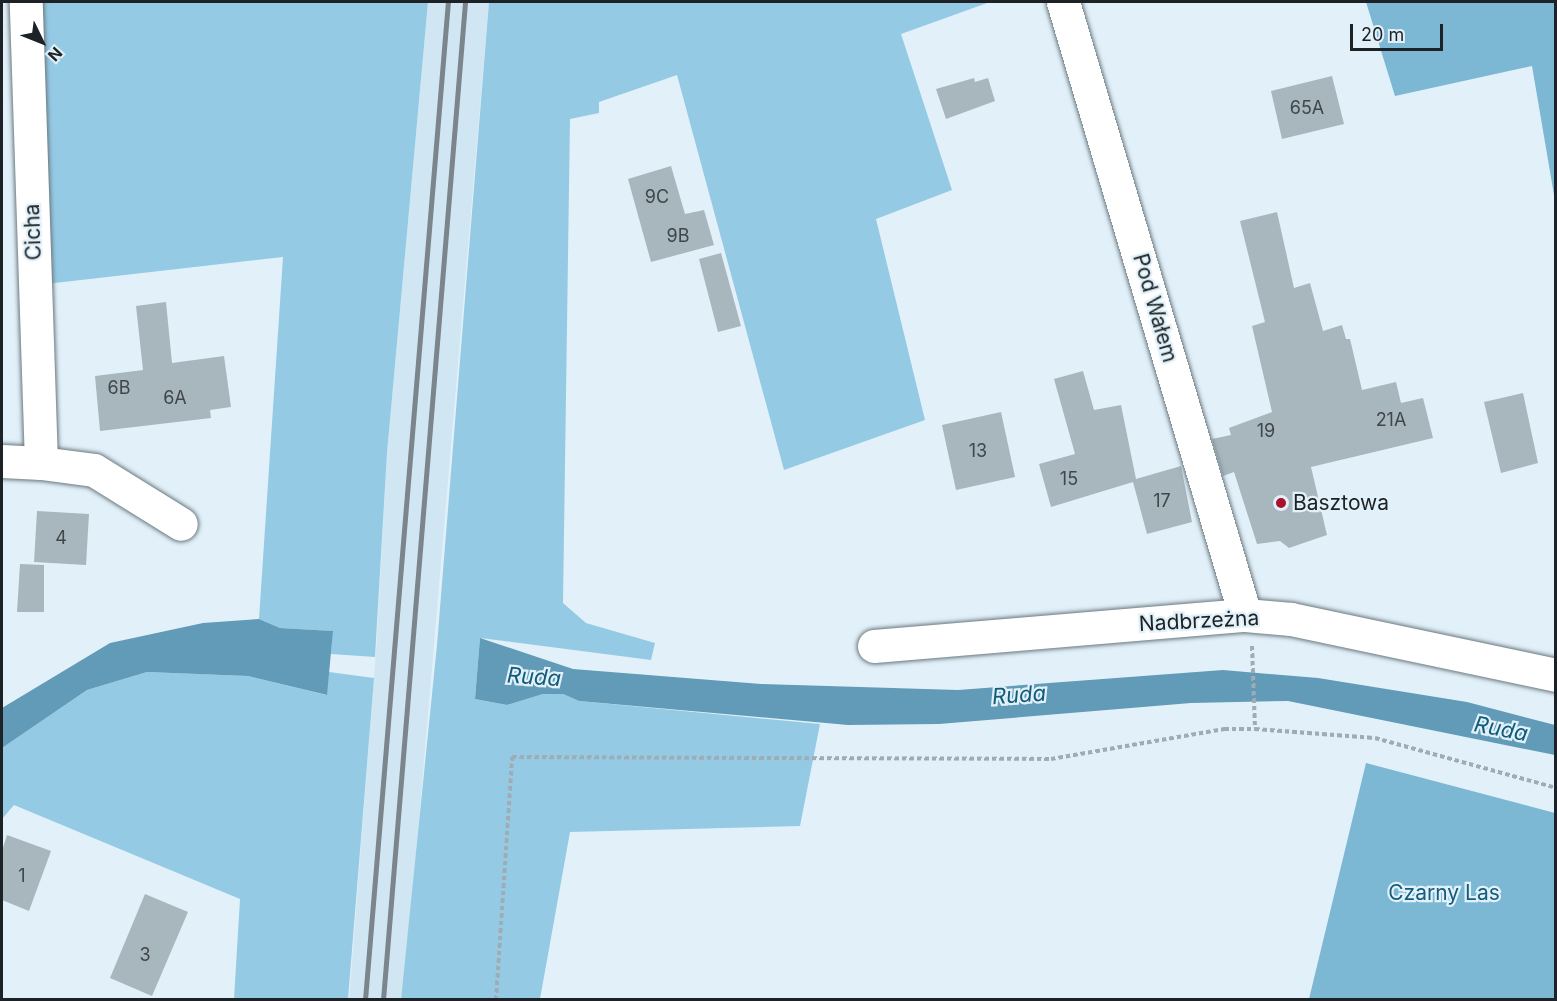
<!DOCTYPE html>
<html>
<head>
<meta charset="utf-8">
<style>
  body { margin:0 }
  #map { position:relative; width:1557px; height:1001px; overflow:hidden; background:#e2f1f9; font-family:Inter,sans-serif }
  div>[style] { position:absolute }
  .built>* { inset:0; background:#d0e7f3 }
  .green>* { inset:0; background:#95cae5 }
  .forest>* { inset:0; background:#7cb7d3 }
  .water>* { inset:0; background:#619bb7 }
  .building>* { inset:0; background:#a8b6be }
  .path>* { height:4px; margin-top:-2px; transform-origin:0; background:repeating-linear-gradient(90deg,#a0acb3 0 4.5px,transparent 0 7.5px) }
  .roads { filter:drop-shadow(0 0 2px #6b7980) drop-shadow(0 0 2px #6b7980) }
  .street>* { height:33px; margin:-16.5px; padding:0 16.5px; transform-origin:16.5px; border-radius:16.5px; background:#fff }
  .rail>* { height:4.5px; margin:-2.25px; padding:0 2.25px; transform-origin:2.25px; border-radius:2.25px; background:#7b858b }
  .dots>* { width:16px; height:16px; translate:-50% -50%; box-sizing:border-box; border:3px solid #e2f1f9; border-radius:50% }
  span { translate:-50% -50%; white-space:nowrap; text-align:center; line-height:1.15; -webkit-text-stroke:4.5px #e2f1f9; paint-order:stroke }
  .number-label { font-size:18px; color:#3f474b }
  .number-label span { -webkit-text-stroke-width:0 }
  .street-label { font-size:21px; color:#1c2225 }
  .poi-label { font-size:21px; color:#1c2225 }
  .left { translate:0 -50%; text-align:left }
  .park-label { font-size:21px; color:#135d7a }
  .water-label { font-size:22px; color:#115c79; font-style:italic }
  .frame { position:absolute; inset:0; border:3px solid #1c2225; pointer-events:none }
  .north { position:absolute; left:12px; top:12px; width:60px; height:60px; -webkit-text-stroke:4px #e2f1f9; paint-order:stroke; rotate:133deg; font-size:16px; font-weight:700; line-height:24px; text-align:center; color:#1c2225 }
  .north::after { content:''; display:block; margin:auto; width:21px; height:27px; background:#1c2225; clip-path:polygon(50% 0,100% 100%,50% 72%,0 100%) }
  .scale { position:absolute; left:1350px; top:24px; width:93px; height:27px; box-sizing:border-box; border:3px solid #1c2225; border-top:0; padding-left:8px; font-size:18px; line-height:21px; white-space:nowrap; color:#1c2225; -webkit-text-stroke:4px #e2f1f9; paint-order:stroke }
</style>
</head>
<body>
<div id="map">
  <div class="built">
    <i style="clip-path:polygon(428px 2px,489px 2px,406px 972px,401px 999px,349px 1000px,377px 637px,387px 453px)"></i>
  </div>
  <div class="green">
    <i style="clip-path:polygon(37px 2px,428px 2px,387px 453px,375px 657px,331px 654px,332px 631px,280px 628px,259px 619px,283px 257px,46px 284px)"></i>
    <i style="clip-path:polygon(489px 2px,990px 2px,901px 34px,952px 190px,876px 219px,925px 420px,784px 470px,677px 75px,599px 102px,599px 113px,570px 119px,563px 603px,586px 623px,655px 643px,651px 660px,480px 638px,475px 699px,507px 705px,543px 694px,563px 694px,579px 701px,820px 724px,800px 826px,570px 832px,540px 999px,401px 1000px,437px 645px)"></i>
    <i style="clip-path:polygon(147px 672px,248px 676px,326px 695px,329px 672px,374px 678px,348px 999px,234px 999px,240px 899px,14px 805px,2px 819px,2px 748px,87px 690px)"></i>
  </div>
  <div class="forest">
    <i style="clip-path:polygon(1366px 2px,1555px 2px,1555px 201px,1532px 66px,1395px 96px)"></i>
    <i style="clip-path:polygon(1366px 763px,1555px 813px,1555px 999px,1309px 999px)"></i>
  </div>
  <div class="water">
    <i style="clip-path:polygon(259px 619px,280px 628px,333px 631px,327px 695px,248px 676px,147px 672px,87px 690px,2px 748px,2px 708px,110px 643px,203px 623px)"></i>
    <i style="clip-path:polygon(480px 638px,573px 669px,761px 684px,958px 690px,1223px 670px,1318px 678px,1467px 702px,1555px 725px,1555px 755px,1288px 701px,1191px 703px,939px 724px,848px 725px,579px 701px,563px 694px,543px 694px,507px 705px,475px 699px)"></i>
  </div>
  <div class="building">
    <i style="clip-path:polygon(1332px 76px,1344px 124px,1282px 139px,1271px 91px)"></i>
    <i style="clip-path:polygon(974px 78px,975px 82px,988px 78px,995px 101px,946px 119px,936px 89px)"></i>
    <i style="clip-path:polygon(671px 166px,685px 214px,704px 210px,714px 245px,651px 262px,628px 179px)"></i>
    <i style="clip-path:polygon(1277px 212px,1294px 288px,1310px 283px,1323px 331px,1342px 325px,1346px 339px,1350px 339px,1362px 390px,1396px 382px,1401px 403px,1423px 398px,1433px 438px,1311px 467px,1327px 535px,1289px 548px,1280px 541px,1257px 544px,1234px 472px,1223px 476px,1212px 439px,1231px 435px,1229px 428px,1272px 412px,1252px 326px,1265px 322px,1240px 221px)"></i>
    <i style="clip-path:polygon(721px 253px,741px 326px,718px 332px,699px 259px)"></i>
    <i style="clip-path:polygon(166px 302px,172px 363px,224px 356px,231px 407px,210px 410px,211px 418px,100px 431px,95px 376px,143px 370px,136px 306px)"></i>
    <i style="clip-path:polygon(1083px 371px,1094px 410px,1121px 405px,1136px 479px,1181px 466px,1192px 522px,1147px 534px,1133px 482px,1051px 507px,1039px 464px,1075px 454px,1054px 379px)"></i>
    <i style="clip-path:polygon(1523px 393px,1538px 463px,1501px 473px,1484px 402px)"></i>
    <i style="clip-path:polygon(1001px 412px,1015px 477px,956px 490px,942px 425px)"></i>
    <i style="clip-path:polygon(37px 511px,89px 514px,86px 565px,34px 562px)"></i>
    <i style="clip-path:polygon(20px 564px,44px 565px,44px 612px,17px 612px)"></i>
    <i style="clip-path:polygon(7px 835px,51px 851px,29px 911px,2px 900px,2px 851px)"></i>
    <i style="clip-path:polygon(145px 894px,188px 912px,152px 996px,110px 978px)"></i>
  </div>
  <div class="path">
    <i style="left:1252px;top:646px;width:83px;rotate:87.9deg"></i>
    <i style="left:496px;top:1000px;width:244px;rotate:-86.2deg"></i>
    <i style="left:512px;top:757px;width:539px;rotate:0.21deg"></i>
    <i style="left:1051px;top:759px;width:176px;rotate:-9.8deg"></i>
    <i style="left:1224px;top:729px;width:31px"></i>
    <i style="left:1255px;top:729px;width:120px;rotate:4.3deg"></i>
    <i style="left:1375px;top:738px;width:188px;rotate:15.4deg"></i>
  </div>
  <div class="roads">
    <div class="street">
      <i style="left:1063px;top:2px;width:639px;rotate:73.46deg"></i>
      <i style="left:2px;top:461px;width:39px;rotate:3deg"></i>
      <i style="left:41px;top:463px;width:461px;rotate:-91.9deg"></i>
      <i style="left:41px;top:463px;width:53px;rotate:7.5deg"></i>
      <i style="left:94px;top:470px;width:102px;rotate:31.8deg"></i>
      <i style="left:874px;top:646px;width:372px;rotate:-4.8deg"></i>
      <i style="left:1245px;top:615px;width:46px;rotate:5deg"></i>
      <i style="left:1291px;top:619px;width:271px;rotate:11.9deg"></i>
    </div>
  </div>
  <div class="rail">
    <i style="left:365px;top:1000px;width:1001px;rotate:-85.25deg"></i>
    <i style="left:383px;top:1000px;width:1001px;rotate:-85.3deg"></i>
  </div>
  <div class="dots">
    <i style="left:1281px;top:503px;background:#a9112d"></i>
  </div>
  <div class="number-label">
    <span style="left:1307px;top:108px">65A</span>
    <span style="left:657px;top:197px">9C</span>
    <span style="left:678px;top:236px">9B</span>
    <span style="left:119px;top:388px">6B</span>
    <span style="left:175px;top:398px">6A</span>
    <span style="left:1391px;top:420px">21A</span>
    <span style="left:1266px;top:431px">19</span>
    <span style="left:978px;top:451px">13</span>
    <span style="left:1069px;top:479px">15</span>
    <span style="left:1162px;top:501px">17</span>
    <span style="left:61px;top:538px">4</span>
    <span style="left:22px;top:876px">1</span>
    <span style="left:145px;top:955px">3</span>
  </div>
  <div class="street-label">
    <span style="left:33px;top:232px;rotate:-92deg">Cicha</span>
    <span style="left:1155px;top:308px;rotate:74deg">Pod Wałem</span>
    <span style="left:1199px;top:621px;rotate:-3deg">Nadbrzeżna</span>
  </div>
  <div class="poi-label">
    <span class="left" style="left:1293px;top:503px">Basztowa</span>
  </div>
  <div class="park-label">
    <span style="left:1444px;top:893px">Czarny Las</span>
  </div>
  <div class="water-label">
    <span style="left:534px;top:677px;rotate:4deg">Ruda</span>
    <span style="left:1019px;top:695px;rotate:-4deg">Ruda</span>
    <span style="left:1501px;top:729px;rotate:11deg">Ruda</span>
  </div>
  <div class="frame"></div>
  <div class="north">N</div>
  <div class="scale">20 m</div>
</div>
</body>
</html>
